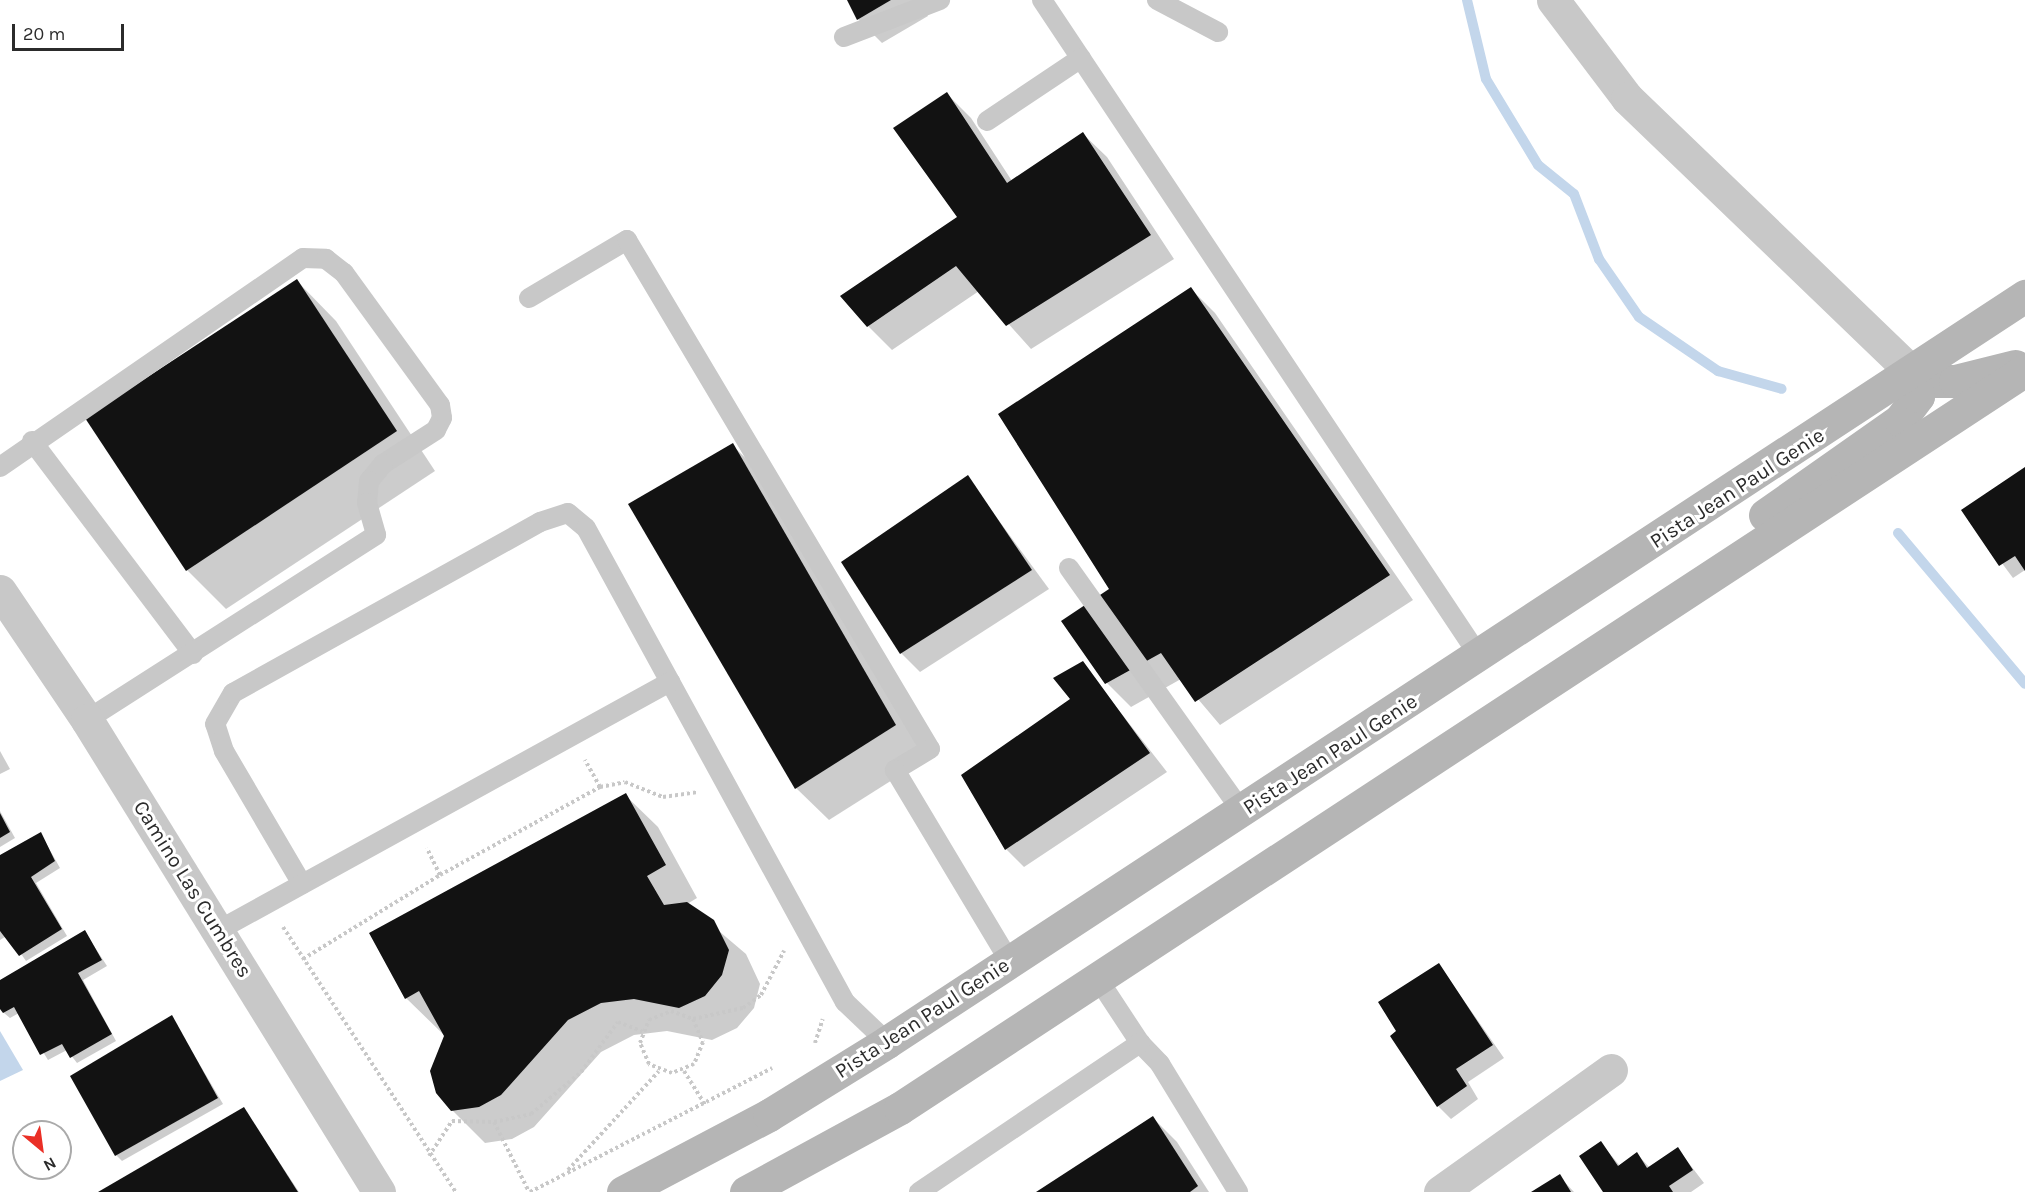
<!DOCTYPE html>
<html>
<head>
<meta charset="utf-8">
<style>
  body { margin:0 }
  #map { position:relative; width:2025px; height:1192px; overflow:hidden; background:#fff; font-family:Karla,sans-serif }
  div>[style] { position:absolute }
  .water>* { inset:0; background:#c3d6eb }
  .shadow>* { inset:0; background:#0003 }
  .stream>* { height:10px; margin:-5px; padding:0 5px; transform-origin:5px; border-radius:5px; background:#c3d6eb }
  .building>* { inset:0; background:#121212 }
  .path>* { height:4px; margin-top:-2px; transform-origin:0; background:repeating-linear-gradient(90deg,#c8c8c8 0 3px,transparent 0 6px) }
  .service>* { height:20px; margin:-10px; padding:0 10px; transform-origin:10px; border-radius:10px; background:#c8c8c8 }
  .minor>* { height:33px; margin:-16.5px; padding:0 16.5px; transform-origin:16.5px; border-radius:16.5px; background:#c8c8c8 }
  .secondary>* { height:33px; margin:-16.5px; padding:0 16.5px; transform-origin:16.5px; border-radius:16.5px; background:#b5b5b5 }
  span { translate:-50% -50%; white-space:nowrap; text-align:center; line-height:1.15; -webkit-text-stroke:6px #fff; paint-order:stroke }
  .street-label { font-size:21px; color:#2b2b2b }
  .north { position:absolute; left:12px; top:1120px; width:60px; height:60px; box-sizing:border-box; background:#fff; border:2px solid #aaa; border-radius:50%; rotate:151deg; font-size:16px; font-weight:700; line-height:24px; text-align:center; color:#2b2b2b }
  .north::after { content:''; display:block; margin:auto; width:21px; height:27px; background:#ea2f26; clip-path:polygon(50% 0,100% 100%,50% 72%,0 100%) }
  .scale { position:absolute; left:12px; top:24px; width:112px; height:27px; box-sizing:border-box; border:3px solid #2b2b2b; border-top:0; padding-left:8px; font-size:18px; line-height:21px; white-space:nowrap; color:#2b2b2b; -webkit-text-stroke:4px #fff; paint-order:stroke }
</style>
</head>
<body>
<div id="map">
  <div class="water">
    <i style="clip-path:polygon(0 1031px,23px 1070px,0 1081px)"></i>
  </div>
  <div class="shadow">
    <i style="clip-path:polygon(848px 0,919px 0,928px 16px,882px 43px,858px 19px)"></i>
    <i style="clip-path:polygon(947px 94px,971px 118px,1012px 181px,1083px 134px,1107px 157px,1174px 259px,1031px 349px,979px 291px,892px 350px,868px 326px,959px 217px)"></i>
    <i style="clip-path:polygon(297px 281px,336px 321px,435px 471px,226px 609px,187px 570px)"></i>
    <i style="clip-path:polygon(1191px 289px,1215px 313px,1413px 600px,1220px 725px,1181px 679px,1131px 707px,1107px 683px,1111px 589px)"></i>
    <i style="clip-path:polygon(732px 445px,765px 477px,927px 758px,829px 820px,796px 788px)"></i>
    <i style="clip-path:polygon(2025px 469px,2025px 570px,2013px 578px,1963px 511px)"></i>
    <i style="clip-path:polygon(967px 477px,1049px 589px,920px 672px,901px 653px)"></i>
    <i style="clip-path:polygon(1082px 663px,1167px 772px,1024px 867px,1006px 849px,1073px 700px)"></i>
    <i style="clip-path:polygon(0 751px,10px 769px,0 774px)"></i>
    <i style="clip-path:polygon(625px 795px,658px 827px,697px 898px,687px 904px,746px 954px,760px 984px,754px 1008px,737px 1028px,712px 1040px,667px 1031px,634px 1035px,601px 1052px,534px 1127px,512px 1139px,485px 1143px,452px 1110px,445px 1036px,406px 998px)"></i>
    <i style="clip-path:polygon(0 811px,15px 838px,0 847px)"></i>
    <i style="clip-path:polygon(41px 834px,60px 868px,36px 883px,67px 936px,26px 961px,8px 935px,0 940px,0 857px)"></i>
    <i style="clip-path:polygon(85px 932px,107px 966px,83px 980px,116px 1041px,77px 1063px,67px 1050px,48px 1060px,19px 1013px,10px 1018px,4px 1013px,0 982px)"></i>
    <i style="clip-path:polygon(1439px 965px,1504px 1058px,1468px 1082px,1478px 1099px,1451px 1119px,1438px 1106px,1398px 1032px)"></i>
    <i style="clip-path:polygon(171px 1016px,223px 1104px,122px 1161px,116px 1155px)"></i>
    <i style="clip-path:polygon(244px 1109px,299px 1192px,101px 1192px)"></i>
    <i style="clip-path:polygon(1153px 1118px,1177px 1142px,1209px 1192px,1039px 1192px)"></i>
    <i style="clip-path:polygon(1601px 1143px,1620px 1166px,1637px 1154px,1650px 1168px,1678px 1149px,1704px 1183px,1691px 1192px,1605px 1192px)"></i>
    <i style="clip-path:polygon(1559px 1176px,1574px 1192px,1534px 1192px)"></i>
  </div>
  <div class="stream">
    <i style="left:1467px;top:0;width:81px;rotate:76.5deg"></i>
    <i style="left:1486px;top:79px;width:100px;rotate:58.8deg"></i>
    <i style="left:1538px;top:165px;width:46px;rotate:38.9deg"></i>
    <i style="left:1574px;top:194px;width:70px;rotate:69deg"></i>
    <i style="left:1599px;top:259px;width:70px;rotate:55.4deg"></i>
    <i style="left:1639px;top:317px;width:96px;rotate:34.4deg"></i>
    <i style="left:1718px;top:371px;width:66px;rotate:15.7deg"></i>
    <i style="left:1898px;top:533px;width:197px;rotate:49.9deg"></i>
  </div>
  <div class="building">
    <i style="clip-path:polygon(847px 0,891px 0,857px 20px)"></i>
    <i style="clip-path:polygon(947px 92px,1007px 183px,1083px 132px,1151px 235px,1006px 326px,956px 266px,867px 327px,840px 296px,957px 217px,893px 128px)"></i>
    <i style="clip-path:polygon(297px 279px,397px 431px,186px 571px,85px 418px)"></i>
    <i style="clip-path:polygon(1191px 287px,1390px 575px,1195px 702px,1161px 653px,1105px 684px,1061px 621px,1109px 589px,998px 414px)"></i>
    <i style="clip-path:polygon(733px 443px,896px 725px,795px 789px,628px 504px)"></i>
    <i style="clip-path:polygon(2025px 467px,2025px 571px,2015px 556px,1999px 566px,1961px 510px)"></i>
    <i style="clip-path:polygon(968px 475px,1032px 570px,900px 654px,841px 562px)"></i>
    <i style="clip-path:polygon(1083px 661px,1150px 753px,1005px 850px,961px 775px,1070px 699px,1053px 678px)"></i>
    <i style="clip-path:polygon(626px 793px,666px 865px,647px 876px,664px 905px,687px 902px,714px 920px,729px 950px,722px 975px,705px 996px,679px 1008px,634px 999px,601px 1003px,568px 1020px,501px 1095px,479px 1107px,451px 1111px,436px 1093px,430px 1071px,444px 1036px,419px 991px,405px 999px,369px 933px)"></i>
    <i style="clip-path:polygon(0 813px,10px 832px,0 838px)"></i>
    <i style="clip-path:polygon(41px 832px,55px 861px,31px 877px,62px 929px,19px 956px,0 931px,0 855px)"></i>
    <i style="clip-path:polygon(85px 930px,102px 960px,78px 973px,112px 1034px,70px 1058px,62px 1044px,40px 1055px,14px 1007px,3px 1013px,0 1009px,0 980px)"></i>
    <i style="clip-path:polygon(1439px 963px,1493px 1045px,1456px 1069px,1467px 1086px,1437px 1107px,1390px 1036px,1396px 1031px,1378px 1002px)"></i>
    <i style="clip-path:polygon(172px 1015px,218px 1098px,115px 1156px,70px 1076px)"></i>
    <i style="clip-path:polygon(244px 1107px,298px 1192px,98px 1192px)"></i>
    <i style="clip-path:polygon(1153px 1116px,1198px 1186px,1190px 1192px,1036px 1192px)"></i>
    <i style="clip-path:polygon(1601px 1141px,1618px 1166px,1637px 1152px,1647px 1168px,1678px 1147px,1693px 1170px,1669px 1186px,1673px 1192px,1603px 1192px,1579px 1156px)"></i>
    <i style="clip-path:polygon(1560px 1174px,1571px 1192px,1531px 1192px)"></i>
  </div>
  <div class="path">
    <i style="left:600px;top:787px;width:25px;rotate:-11deg"></i>
    <i style="left:625px;top:782px;width:41px;rotate:21.5deg"></i>
    <i style="left:663px;top:797px;width:35px;rotate:-8deg"></i>
    <i style="left:440px;top:875px;width:183px;rotate:-28.8deg"></i>
    <i style="left:600px;top:787px;width:31px;rotate:-119deg"></i>
    <i style="left:283px;top:927px;width:316px;rotate:56.9deg"></i>
    <i style="left:303px;top:959px;width:161px;rotate:-31.5deg"></i>
    <i style="left:440px;top:875px;width:30px;rotate:-116deg"></i>
    <i style="left:693px;top:1019px;width:25px;rotate:67deg"></i>
    <i style="left:703px;top:1042px;width:24px;rotate:112deg"></i>
    <i style="left:694px;top:1064px;width:24px;rotate:158deg"></i>
    <i style="left:672px;top:1073px;width:25px;rotate:-159deg"></i>
    <i style="left:649px;top:1064px;width:23px;rotate:-113deg"></i>
    <i style="left:640px;top:1043px;width:25px;rotate:-69deg"></i>
    <i style="left:649px;top:1020px;width:24px;rotate:-22deg"></i>
    <i style="left:671px;top:1011px;width:23px;rotate:20deg"></i>
    <i style="left:693px;top:1019px;width:51px;rotate:-12.4deg"></i>
    <i style="left:743px;top:1008px;width:22px;rotate:-36deg"></i>
    <i style="left:761px;top:995px;width:50px;rotate:-62.4deg"></i>
    <i style="left:815px;top:1043px;width:25px;rotate:-72deg"></i>
    <i style="left:684px;top:1071px;width:40px;rotate:58deg"></i>
    <i style="left:494px;top:1122px;width:78px;rotate:63.4deg"></i>
    <i style="left:429px;top:1156px;width:42px;rotate:-56.7deg"></i>
    <i style="left:452px;top:1121px;width:42px;rotate:1.4deg"></i>
    <i style="left:494px;top:1122px;width:38px;rotate:-12deg"></i>
    <i style="left:531px;top:1114px;width:65px;rotate:-40deg"></i>
    <i style="left:581px;top:1072px;width:62px;rotate:-53.5deg"></i>
    <i style="left:618px;top:1022px;width:26px;rotate:21deg"></i>
    <i style="left:568px;top:1170px;width:134px;rotate:-47.4deg"></i>
    <i style="left:530px;top:1192px;width:272px;rotate:-27.1deg"></i>
  </div>
  <div class="service">
    <i style="left:1042px;top:0;width:788px;rotate:56.33deg"></i>
    <i style="left:1157px;top:0;width:69px;rotate:27.7deg"></i>
    <i style="left:844px;top:37px;width:103px;rotate:-21.1deg"></i>
    <i style="left:987px;top:121px;width:113px;rotate:-33.8deg"></i>
    <i style="left:529px;top:298px;width:114px;rotate:-30.6deg"></i>
    <i style="left:627px;top:240px;width:592px;rotate:59.24deg"></i>
    <i style="left:930px;top:749px;width:41px;rotate:149deg"></i>
    <i style="left:895px;top:770px;width:224px;rotate:59.1deg"></i>
    <i style="left:32px;top:441px;width:267px;rotate:52.9deg"></i>
    <i style="left:0;top:467px;width:368px;rotate:-34.6deg"></i>
    <i style="left:303px;top:258px;width:23px;rotate:2deg"></i>
    <i style="left:326px;top:259px;width:23px;rotate:38deg"></i>
    <i style="left:344px;top:273px;width:163px;rotate:54deg"></i>
    <i style="left:440px;top:405px;width:13px;rotate:81deg"></i>
    <i style="left:442px;top:418px;width:13px;rotate:117deg"></i>
    <i style="left:436px;top:430px;width:63px;rotate:147.3deg"></i>
    <i style="left:383px;top:464px;width:22px;rotate:129deg"></i>
    <i style="left:369px;top:481px;width:22px;rotate:95deg"></i>
    <i style="left:367px;top:503px;width:33px;rotate:74deg"></i>
    <i style="left:376px;top:535px;width:343px;rotate:147.4deg"></i>
    <i style="left:1069px;top:568px;width:298px;rotate:54.6deg"></i>
    <i style="left:302px;top:884px;width:154px;rotate:-120.4deg"></i>
    <i style="left:224px;top:751px;width:28px;rotate:-108deg"></i>
    <i style="left:215px;top:724px;width:36px;rotate:-60deg"></i>
    <i style="left:233px;top:693px;width:351px;rotate:-29.1deg"></i>
    <i style="left:540px;top:522px;width:29px;rotate:-18deg"></i>
    <i style="left:568px;top:513px;width:23px;rotate:40deg"></i>
    <i style="left:586px;top:528px;width:540px;rotate:61.35deg"></i>
    <i style="left:845px;top:1002px;width:58px;rotate:43.6deg"></i>
    <i style="left:219px;top:930px;width:515px;rotate:-28.81deg"></i>
    <i style="left:1098px;top:979px;width:77px;rotate:56.7deg"></i>
    <i style="left:1140px;top:1043px;width:29px;rotate:46deg"></i>
    <i style="left:1160px;top:1064px;width:150px;rotate:58.6deg"></i>
    <i style="left:919px;top:1192px;width:267px;rotate:-34deg"></i>
  </div>
  <div class="minor">
    <i style="left:1553px;top:0;width:123px;rotate:52.9deg"></i>
    <i style="left:1627px;top:98px;width:397px;rotate:43.9deg"></i>
    <i style="left:0;top:591px;width:156px;rotate:56deg"></i>
    <i style="left:87px;top:720px;width:555px;rotate:58.26deg"></i>
    <i style="left:1440px;top:1192px;width:210px;rotate:-35.5deg"></i>
  </div>
  <div class="secondary">
    <i style="left:1913px;top:373px;width:20px;rotate:24deg"></i>
    <i style="left:1931px;top:381px;width:24px"></i>
    <i style="left:1955px;top:381px;width:62px;rotate:-14deg"></i>
    <i style="left:1765px;top:515px;width:165px;rotate:-35.1deg"></i>
    <i style="left:1900px;top:420px;width:30px;rotate:-53deg"></i>
    <i style="left:1918px;top:396px;width:24px;rotate:-102deg"></i>
    <i style="left:623px;top:1192px;width:165px;rotate:-27.8deg"></i>
    <i style="left:769px;top:1115px;width:139px;rotate:-31.7deg"></i>
    <i style="left:887px;top:1042px;width:1361px;rotate:-33.25deg"></i>
    <i style="left:746px;top:1192px;width:175px;rotate:-28.6deg"></i>
    <i style="left:900px;top:1108px;width:1345px;rotate:-33.26deg"></i>
  </div>
  <div class="street-label">
    <span style="left:1737px;top:488px;rotate:-33deg">Pista Jean Paul Genie</span>
    <span style="left:1330px;top:754px;rotate:-33deg">Pista Jean Paul Genie</span>
    <span style="left:193px;top:889px;rotate:58deg">Camino Las Cumbres</span>
    <span style="left:922px;top:1018px;rotate:-33deg">Pista Jean Paul Genie</span>
  </div>
  <div class="north">N</div>
  <div class="scale">20 m</div>
</div>
</body>
</html>
